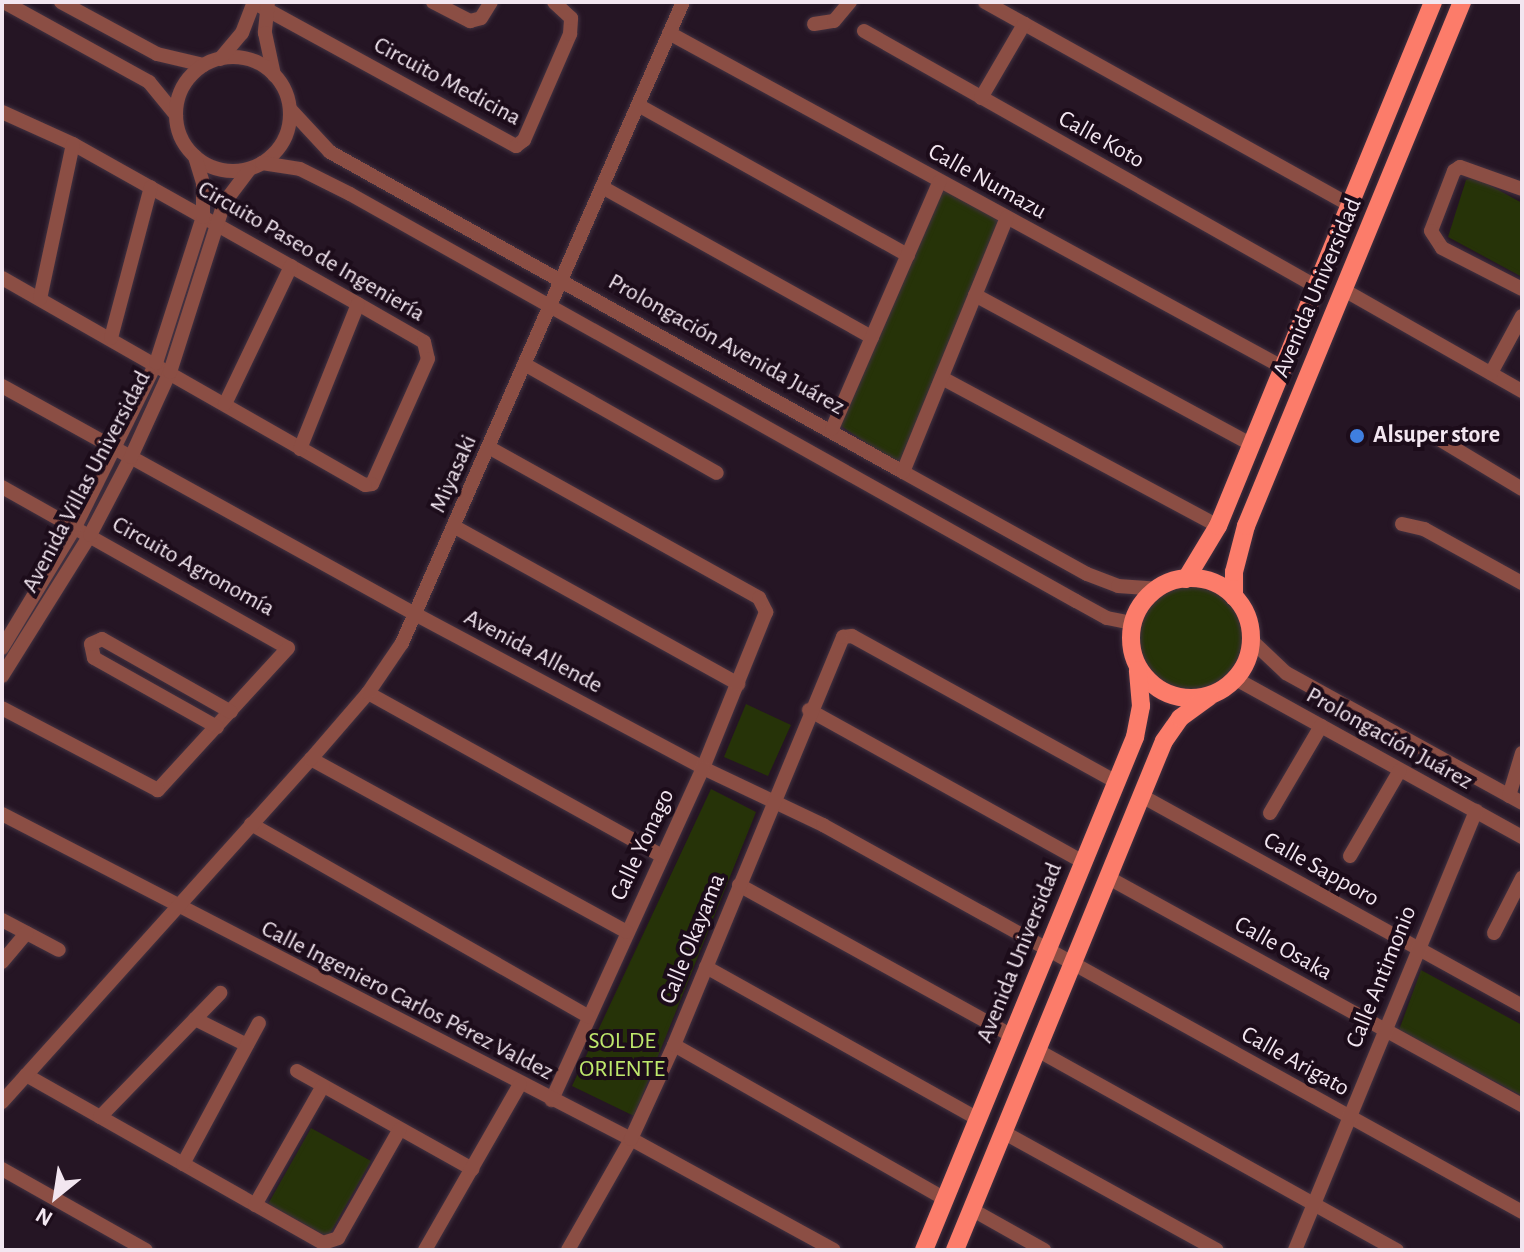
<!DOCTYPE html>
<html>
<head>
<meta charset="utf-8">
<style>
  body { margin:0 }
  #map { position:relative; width:1524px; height:1252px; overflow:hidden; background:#251524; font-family:"Alegreya Sans",sans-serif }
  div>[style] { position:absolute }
  .green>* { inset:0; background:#263308 }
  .round { border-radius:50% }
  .roads { filter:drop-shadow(0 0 2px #423241) drop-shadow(0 0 2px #423241) }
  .minor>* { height:14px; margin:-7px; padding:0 7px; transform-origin:7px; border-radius:7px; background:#8b4e44 }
  .minor>.ring { margin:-7px; padding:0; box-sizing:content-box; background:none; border:14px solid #8b4e44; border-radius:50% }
  .major>* { height:18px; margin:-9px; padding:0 9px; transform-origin:9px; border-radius:9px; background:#fc7c6a }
  .major>.ring { margin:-9px; padding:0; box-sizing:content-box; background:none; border:18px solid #fc7c6a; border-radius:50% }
  .dots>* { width:22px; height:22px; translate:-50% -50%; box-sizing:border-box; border:4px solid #1c0c1a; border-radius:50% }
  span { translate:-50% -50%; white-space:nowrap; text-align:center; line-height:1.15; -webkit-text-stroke:8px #1c0c1a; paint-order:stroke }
  .street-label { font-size:24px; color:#f2e6f0 }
  .poi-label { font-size:24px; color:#f2e6f0; font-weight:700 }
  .left { translate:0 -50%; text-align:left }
  .park-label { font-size:24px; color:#bee76c }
  .frame { position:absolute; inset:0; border:4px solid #f2e6f0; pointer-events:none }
  .north { position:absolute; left:16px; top:1156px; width:80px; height:80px; -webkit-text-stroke:6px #1c0c1a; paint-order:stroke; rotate:210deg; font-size:22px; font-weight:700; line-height:32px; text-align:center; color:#f2e6f0 }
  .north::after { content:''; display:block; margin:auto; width:28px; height:36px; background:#f2e6f0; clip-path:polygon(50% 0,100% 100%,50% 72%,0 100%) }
</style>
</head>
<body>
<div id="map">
  <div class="green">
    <i style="clip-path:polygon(1475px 177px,1522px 203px,1522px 277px,1448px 237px,1466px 180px)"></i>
    <i style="clip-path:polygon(944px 188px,1002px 219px,901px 466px,838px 424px)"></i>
    <i class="round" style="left:1138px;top:586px;width:106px;height:106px"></i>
    <i style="clip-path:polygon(746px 704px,791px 725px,768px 776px,724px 757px)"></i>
    <i style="clip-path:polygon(711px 789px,756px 812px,634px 1116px,572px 1086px)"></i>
    <i style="clip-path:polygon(1421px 970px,1522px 1025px,1522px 1096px,1399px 1030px)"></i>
    <i style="clip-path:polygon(311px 1128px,371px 1161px,328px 1237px,268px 1204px)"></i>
  </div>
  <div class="roads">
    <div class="minor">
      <i style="left:4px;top:2px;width:166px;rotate:28.9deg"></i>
      <i style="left:149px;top:82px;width:43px;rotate:50.7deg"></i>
      <i style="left:61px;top:2px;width:109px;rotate:28.4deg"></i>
      <i style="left:157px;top:54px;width:48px;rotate:13.2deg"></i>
      <i style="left:253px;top:2px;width:300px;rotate:28.7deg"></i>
      <i style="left:516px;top:146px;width:10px;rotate:-37deg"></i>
      <i style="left:524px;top:140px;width:116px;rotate:-66.5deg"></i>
      <i style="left:570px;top:34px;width:16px;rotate:-86deg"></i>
      <i style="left:571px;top:18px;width:23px;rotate:-137deg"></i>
      <i style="left:268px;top:2px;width:31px;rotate:96deg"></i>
      <i style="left:265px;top:33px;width:43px;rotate:77.9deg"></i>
      <i style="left:433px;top:2px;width:42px;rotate:27.2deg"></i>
      <i style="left:470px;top:21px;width:11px;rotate:-15deg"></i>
      <i style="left:481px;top:18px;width:19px;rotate:-58deg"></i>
      <i style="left:985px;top:2px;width:418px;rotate:29.1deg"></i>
      <i style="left:814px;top:24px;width:20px;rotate:-9deg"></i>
      <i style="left:834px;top:21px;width:25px;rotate:-50deg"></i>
      <i style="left:864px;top:31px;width:520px;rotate:29.47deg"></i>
      <i style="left:669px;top:33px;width:700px;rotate:28.58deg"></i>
      <i class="ring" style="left:176px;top:57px;width:100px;height:100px"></i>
      <i style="left:220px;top:59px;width:34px;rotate:-50deg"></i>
      <i style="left:242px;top:33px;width:33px;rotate:-69deg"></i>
      <i style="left:981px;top:98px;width:86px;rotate:-59.8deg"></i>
      <i style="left:638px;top:105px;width:309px;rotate:29.1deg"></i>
      <i style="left:290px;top:109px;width:59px;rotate:47.1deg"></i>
      <i style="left:330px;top:152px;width:656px;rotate:29.18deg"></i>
      <i style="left:903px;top:472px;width:210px;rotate:29deg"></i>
      <i style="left:1087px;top:574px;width:33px;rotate:21deg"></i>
      <i style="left:1118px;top:586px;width:39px;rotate:4deg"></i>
      <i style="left:2px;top:112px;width:78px;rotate:24.3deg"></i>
      <i style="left:73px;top:144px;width:327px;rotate:29.3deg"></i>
      <i style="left:358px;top:304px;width:76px;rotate:29.9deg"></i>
      <i style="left:424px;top:342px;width:17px;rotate:77deg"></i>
      <i style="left:428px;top:359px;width:137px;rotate:114.1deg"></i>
      <i style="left:372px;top:484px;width:7px;rotate:172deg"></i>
      <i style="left:365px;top:485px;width:418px;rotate:-150.3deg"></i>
      <i style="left:262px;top:163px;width:38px;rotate:9deg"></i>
      <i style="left:300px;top:169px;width:56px;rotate:26.6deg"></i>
      <i style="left:350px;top:194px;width:832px;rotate:29.28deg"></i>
      <i style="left:1076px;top:601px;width:35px;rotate:29deg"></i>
      <i style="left:1107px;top:618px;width:25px;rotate:11deg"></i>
      <i style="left:602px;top:187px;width:309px;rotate:29.1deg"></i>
      <i style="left:1522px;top:189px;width:66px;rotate:-160.5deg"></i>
      <i style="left:1460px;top:167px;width:7px;rotate:146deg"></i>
      <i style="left:1454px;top:171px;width:64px;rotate:111deg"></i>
      <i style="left:1431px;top:231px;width:20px;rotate:57deg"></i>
      <i style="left:1442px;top:248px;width:90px;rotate:27.1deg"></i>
      <i style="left:1344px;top:290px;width:205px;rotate:29.6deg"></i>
      <i style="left:975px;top:295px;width:315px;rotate:28.4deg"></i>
      <i style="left:40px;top:299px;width:158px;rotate:-78deg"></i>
      <i style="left:111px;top:338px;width:156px;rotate:-75.2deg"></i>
      <i style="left:526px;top:365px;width:219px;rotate:29.5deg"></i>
      <i style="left:1491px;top:373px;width:65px;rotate:-61.5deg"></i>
      <i style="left:942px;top:378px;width:313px;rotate:28.2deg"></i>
      <i style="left:2px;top:386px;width:474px;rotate:28.9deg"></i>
      <i style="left:417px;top:615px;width:324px;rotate:28.1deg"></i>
      <i style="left:703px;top:768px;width:133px;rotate:25.4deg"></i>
      <i style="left:823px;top:825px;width:799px;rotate:28.97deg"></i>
      <i style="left:225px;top:404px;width:153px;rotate:-64.4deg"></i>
      <i style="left:832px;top:429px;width:270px;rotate:-66.5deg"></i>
      <i style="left:1439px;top:439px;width:97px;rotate:31.1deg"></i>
      <i style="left:490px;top:448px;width:308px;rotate:29.1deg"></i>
      <i style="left:759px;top:598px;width:16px;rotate:63deg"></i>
      <i style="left:766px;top:612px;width:168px;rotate:112deg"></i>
      <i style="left:703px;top:768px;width:365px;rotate:114.5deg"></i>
      <i style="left:300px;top:449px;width:156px;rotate:-68.2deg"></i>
      <i style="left:903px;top:472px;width:275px;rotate:-67.8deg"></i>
      <i style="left:2px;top:487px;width:328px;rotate:29.4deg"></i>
      <i style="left:288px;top:648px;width:193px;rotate:132.5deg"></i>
      <i style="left:158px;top:790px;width:176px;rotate:-152.3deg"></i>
      <i style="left:1402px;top:524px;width:23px;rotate:13deg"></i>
      <i style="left:1424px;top:529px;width:112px;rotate:28.9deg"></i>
      <i style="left:455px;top:527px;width:324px;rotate:29deg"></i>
      <i style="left:1251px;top:640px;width:48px;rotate:43.3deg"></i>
      <i style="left:1286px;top:673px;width:269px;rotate:28.8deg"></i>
      <i style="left:2px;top:648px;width:141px;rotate:-58.9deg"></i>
      <i style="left:75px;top:527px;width:183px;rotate:-63.7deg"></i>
      <i style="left:156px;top:363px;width:153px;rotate:-72.2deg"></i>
      <i style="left:203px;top:217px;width:34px;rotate:-90deg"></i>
      <i style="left:203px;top:183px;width:28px;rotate:-107deg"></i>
      <i style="left:2px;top:676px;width:166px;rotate:-58deg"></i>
      <i style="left:90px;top:535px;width:88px;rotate:-62.3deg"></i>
      <i style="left:131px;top:457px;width:94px;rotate:-65.4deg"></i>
      <i style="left:170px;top:372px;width:177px;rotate:-72.3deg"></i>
      <i style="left:224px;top:203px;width:41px;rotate:-52.9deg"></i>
      <i style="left:1236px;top:679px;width:327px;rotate:28.9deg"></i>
      <i style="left:368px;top:693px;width:336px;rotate:29deg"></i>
      <i style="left:809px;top:710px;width:313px;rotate:29deg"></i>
      <i style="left:217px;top:727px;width:141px;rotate:-150.7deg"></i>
      <i style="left:94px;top:658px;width:14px;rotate:-102deg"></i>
      <i style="left:91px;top:644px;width:12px;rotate:-24deg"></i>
      <i style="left:102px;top:639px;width:148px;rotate:29.5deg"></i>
      <i style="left:311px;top:759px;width:360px;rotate:28.7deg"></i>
      <i style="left:1140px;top:795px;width:436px;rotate:28.9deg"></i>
      <i style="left:1509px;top:796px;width:45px;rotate:-73.2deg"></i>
      <i style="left:1270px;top:813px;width:101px;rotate:-59.6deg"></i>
      <i style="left:2px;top:814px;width:708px;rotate:27.33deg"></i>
      <i style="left:631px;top:1139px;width:231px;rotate:28.7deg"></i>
      <i style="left:251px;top:824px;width:389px;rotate:29.7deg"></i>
      <i style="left:1350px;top:856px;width:99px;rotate:-59.8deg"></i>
      <i style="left:1107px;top:877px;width:474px;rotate:28.8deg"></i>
      <i style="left:739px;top:885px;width:312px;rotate:28.9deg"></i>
      <i style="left:2px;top:920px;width:64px;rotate:27.8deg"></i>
      <i style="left:1494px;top:933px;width:62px;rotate:-63deg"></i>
      <i style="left:2px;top:962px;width:38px;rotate:-50deg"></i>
      <i style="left:706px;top:967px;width:312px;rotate:29.2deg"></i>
      <i style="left:195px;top:1019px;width:58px;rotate:26.6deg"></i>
      <i style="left:674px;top:1045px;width:312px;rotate:29.6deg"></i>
      <i style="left:1037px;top:1050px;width:412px;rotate:29.1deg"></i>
      <i style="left:297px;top:1071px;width:201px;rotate:29.2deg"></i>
      <i style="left:26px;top:1075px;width:341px;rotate:29.5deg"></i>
      <i style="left:323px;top:1243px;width:16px;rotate:-18deg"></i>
      <i style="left:338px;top:1238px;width:125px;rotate:-60.4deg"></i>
      <i style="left:2px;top:1102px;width:462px;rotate:-48deg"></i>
      <i style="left:311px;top:759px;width:87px;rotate:-49.2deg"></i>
      <i style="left:368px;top:693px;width:60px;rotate:-55.8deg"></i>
      <i style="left:402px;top:643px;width:700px;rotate:-66.33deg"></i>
      <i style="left:100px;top:1117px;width:173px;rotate:-45.9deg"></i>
      <i style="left:1003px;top:1132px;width:244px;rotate:28.9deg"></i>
      <i style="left:183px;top:1164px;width:160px;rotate:-61.7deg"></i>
      <i style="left:2px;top:1169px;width:165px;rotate:29.4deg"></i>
      <i style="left:255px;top:1205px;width:137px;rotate:-60.3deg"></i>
      <i style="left:971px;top:1209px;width:84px;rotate:29.3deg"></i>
      <i style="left:425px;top:1250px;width:191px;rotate:-60.2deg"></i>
      <i style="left:568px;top:1250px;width:128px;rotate:-60.4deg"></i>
      <i style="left:631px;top:1139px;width:103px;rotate:-65.4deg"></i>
      <i style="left:674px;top:1045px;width:442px;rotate:-67.5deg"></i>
      <i style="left:843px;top:637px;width:9px;rotate:-6deg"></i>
      <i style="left:852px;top:636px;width:302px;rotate:28.9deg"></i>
      <i style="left:1295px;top:1250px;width:475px;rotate:-67.6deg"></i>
    </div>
    <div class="major">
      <i class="ring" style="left:1131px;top:578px;width:102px;height:102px"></i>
      <i style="left:1186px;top:579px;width:62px;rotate:-58.9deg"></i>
      <i style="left:1218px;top:526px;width:566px;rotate:-67.69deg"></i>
      <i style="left:1234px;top:597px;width:25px;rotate:-90deg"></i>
      <i style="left:1234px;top:572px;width:48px;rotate:-75.4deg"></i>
      <i style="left:1246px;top:526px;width:567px;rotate:-67.6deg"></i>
      <i style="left:924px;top:1250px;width:555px;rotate:-67.64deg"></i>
      <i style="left:1135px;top:737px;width:32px;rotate:-79deg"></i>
      <i style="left:1141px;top:706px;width:36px;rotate:-95deg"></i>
      <i style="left:955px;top:1250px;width:550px;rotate:-67.68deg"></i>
      <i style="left:1164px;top:741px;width:28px;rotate:-55deg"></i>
      <i style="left:1180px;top:718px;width:36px;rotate:-36deg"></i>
    </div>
  </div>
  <div class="dots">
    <i style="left:1357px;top:436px;background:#3f7fe0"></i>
  </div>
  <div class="street-label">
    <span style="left:447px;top:82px;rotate:28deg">Circuito Medicina</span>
    <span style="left:1101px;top:140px;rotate:29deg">Calle Koto</span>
    <span style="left:987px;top:182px;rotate:29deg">Calle Numazu</span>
    <span style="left:311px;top:252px;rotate:30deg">Circuito Paseo de Ingeniería</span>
    <span style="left:1318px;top:288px;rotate:-67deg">Avenida Universidad</span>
    <span style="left:726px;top:345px;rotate:29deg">Prolongación Avenida Juárez</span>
    <span style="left:454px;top:474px;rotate:-66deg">Miyasaki</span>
    <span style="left:87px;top:482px;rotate:-62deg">Avenida Villas Universidad</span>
    <span style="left:193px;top:567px;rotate:29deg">Circuito Agronomía</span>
    <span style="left:533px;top:652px;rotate:28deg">Avenida Allende</span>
    <span style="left:1389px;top:739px;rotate:29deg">Prolongación Juárez</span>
    <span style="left:643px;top:845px;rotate:-65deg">Calle Yonago</span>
    <span style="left:1321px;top:870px;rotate:29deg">Calle Sapporo</span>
    <span style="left:693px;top:939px;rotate:-68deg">Calle Okayama</span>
    <span style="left:1283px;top:949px;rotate:29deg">Calle Osaka</span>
    <span style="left:1020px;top:953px;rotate:-68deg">Avenida Universidad</span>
    <span style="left:1382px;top:977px;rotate:-68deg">Calle Antimonio</span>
    <span style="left:407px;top:1001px;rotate:27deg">Calle Ingeniero Carlos Pérez Valdez</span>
    <span style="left:1295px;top:1062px;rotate:29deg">Calle Arigato</span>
  </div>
  <div class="poi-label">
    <span class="left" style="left:1373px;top:436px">Alsuper store</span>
  </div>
  <div class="park-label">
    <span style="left:622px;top:1056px">SOL DE<br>ORIENTE</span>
  </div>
  <div class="frame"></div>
  <div class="north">N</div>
</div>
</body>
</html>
